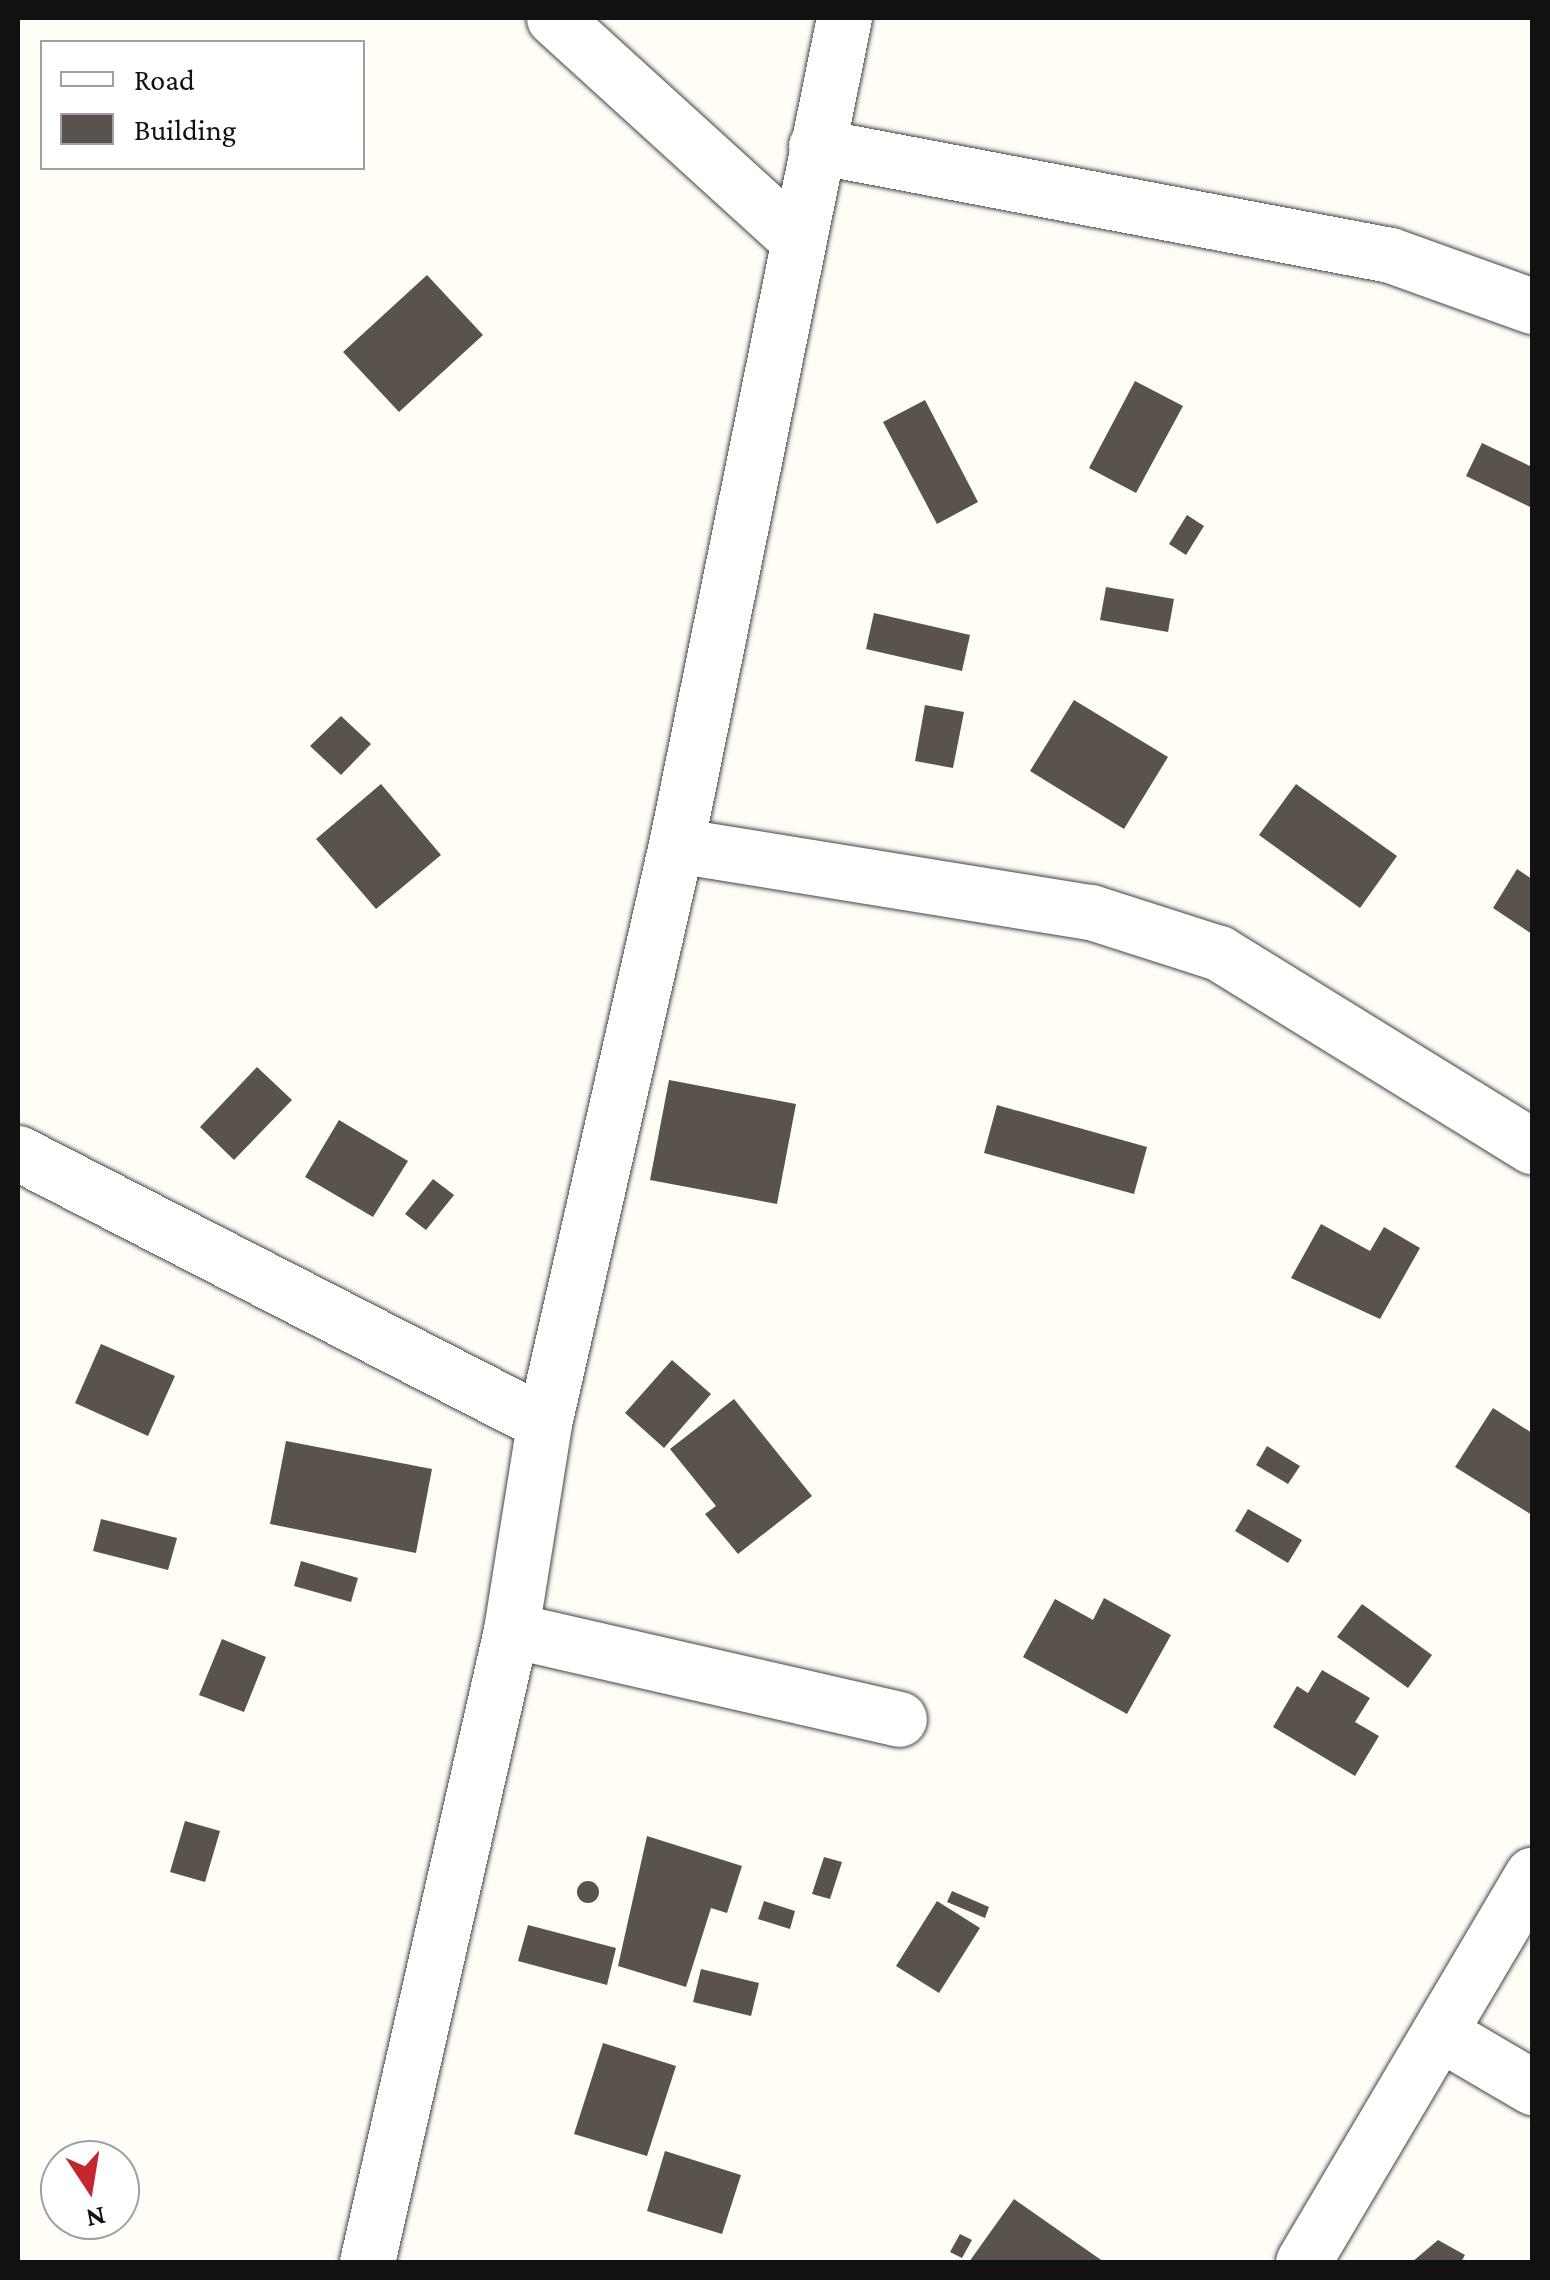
<!DOCTYPE html>
<html>
<head>
<meta charset="utf-8">
<style>
  body { margin:0 }
  #map { position:relative; width:1550px; height:2280px; overflow:hidden; background:#fffdf5; font-family:"Crimson Pro",serif }
  div>[style] { position:absolute }
  .building>* { inset:0; background:#5a524d }
  .round { border-radius:50% }
  .roads { filter:drop-shadow(0 0 2px #444) drop-shadow(0 0 2px #444) }
  .minor>* { height:55px; margin:-27.5px; padding:0 27.5px; transform-origin:27.5px; border-radius:27.5px; background:#fff }
  span { translate:-50% -50%; white-space:nowrap; text-align:center; line-height:1.15; -webkit-text-stroke:10px #fff; paint-order:stroke }
  .frame { position:absolute; inset:0; border:20px solid #111; pointer-events:none }
  .legend { position:absolute; left:40px; top:40px; width:325px; height:130px; box-sizing:border-box; background:#fff; border:2px solid #a0a0a0; margin:0; padding:12px 18px; list-style:none; font-size:30px; color:#111 }
  .legend li { display:flex; align-items:center; gap:20px; height:50px }
  .legend b { width:50px; border:2px solid #a0a0a0 }
  .north { position:absolute; left:40px; top:2140px; width:100px; height:100px; box-sizing:border-box; background:#fff; border:2px solid #a0a0a0; border-radius:50%; rotate:168deg; font-size:28px; font-weight:700; line-height:40px; text-align:center; color:#111 }
  .north::after { content:''; display:block; margin:auto; width:35px; height:45px; background:#c4262e; clip-path:polygon(50% 0,100% 100%,50% 72%,0 100%) }
</style>
</head>
<body>
<div id="map">
  <div class="building">
    <i style="clip-path:polygon(427px 275px,483px 335px,399px 412px,343px 352px)"></i>
    <i style="clip-path:polygon(1135px 381px,1183px 406px,1136px 493px,1089px 468px)"></i>
    <i style="clip-path:polygon(925px 400px,978px 502px,937px 524px,883px 422px)"></i>
    <i style="clip-path:polygon(1482px 443px,1532px 467px,1532px 508px,1466px 476px)"></i>
    <i style="clip-path:polygon(1187px 515px,1204px 526px,1186px 555px,1169px 544px)"></i>
    <i style="clip-path:polygon(1106px 587px,1174px 599px,1168px 632px,1100px 620px)"></i>
    <i style="clip-path:polygon(874px 613px,970px 635px,962px 671px,866px 649px)"></i>
    <i style="clip-path:polygon(1074px 700px,1168px 757px,1124px 829px,1030px 771px)"></i>
    <i style="clip-path:polygon(925px 705px,964px 712px,953px 768px,915px 761px)"></i>
    <i style="clip-path:polygon(341px 716px,371px 744px,341px 775px,310px 746px)"></i>
    <i style="clip-path:polygon(381px 784px,441px 855px,376px 909px,316px 839px)"></i>
    <i style="clip-path:polygon(1296px 784px,1397px 856px,1360px 908px,1259px 835px)"></i>
    <i style="clip-path:polygon(1517px 869px,1532px 879px,1532px 934px,1493px 908px)"></i>
    <i style="clip-path:polygon(257px 1067px,292px 1100px,234px 1160px,200px 1127px)"></i>
    <i style="clip-path:polygon(669px 1080px,796px 1104px,777px 1204px,650px 1180px)"></i>
    <i style="clip-path:polygon(997px 1105px,1147px 1147px,1134px 1194px,984px 1153px)"></i>
    <i style="clip-path:polygon(339px 1120px,408px 1161px,373px 1217px,305px 1177px)"></i>
    <i style="clip-path:polygon(433px 1179px,454px 1195px,426px 1230px,405px 1214px)"></i>
    <i style="clip-path:polygon(1321px 1224px,1370px 1251px,1384px 1227px,1420px 1248px,1380px 1319px,1291px 1278px)"></i>
    <i style="clip-path:polygon(101px 1344px,175px 1376px,148px 1436px,75px 1403px)"></i>
    <i style="clip-path:polygon(672px 1360px,711px 1394px,664px 1448px,625px 1413px)"></i>
    <i style="clip-path:polygon(734px 1399px,812px 1496px,738px 1554px,705px 1514px,716px 1506px,670px 1449px)"></i>
    <i style="clip-path:polygon(1493px 1408px,1532px 1433px,1532px 1515px,1455px 1467px)"></i>
    <i style="clip-path:polygon(286px 1441px,432px 1469px,416px 1553px,270px 1524px)"></i>
    <i style="clip-path:polygon(1267px 1446px,1300px 1466px,1288px 1484px,1256px 1465px)"></i>
    <i style="clip-path:polygon(1248px 1509px,1302px 1540px,1288px 1563px,1235px 1531px)"></i>
    <i style="clip-path:polygon(101px 1519px,177px 1538px,168px 1570px,93px 1551px)"></i>
    <i style="clip-path:polygon(301px 1561px,358px 1578px,351px 1602px,294px 1586px)"></i>
    <i style="clip-path:polygon(1104px 1598px,1171px 1635px,1127px 1714px,1023px 1657px,1055px 1599px,1093px 1620px)"></i>
    <i style="clip-path:polygon(1362px 1604px,1432px 1655px,1408px 1688px,1337px 1637px)"></i>
    <i style="clip-path:polygon(222px 1639px,266px 1657px,244px 1712px,199px 1695px)"></i>
    <i style="clip-path:polygon(1322px 1670px,1370px 1698px,1355px 1722px,1379px 1736px,1355px 1776px,1273px 1727px,1297px 1686px,1308px 1693px)"></i>
    <i style="clip-path:polygon(185px 1821px,220px 1831px,205px 1882px,170px 1872px)"></i>
    <i style="clip-path:polygon(647px 1836px,742px 1866px,727px 1913px,711px 1908px,686px 1987px,618px 1966px)"></i>
    <i style="clip-path:polygon(824px 1857px,842px 1862px,830px 1899px,812px 1894px)"></i>
    <i class="round" style="left:577px;top:1881px;width:22px;height:22px"></i>
    <i style="clip-path:polygon(952px 1891px,989px 1907px,985px 1918px,947px 1902px)"></i>
    <i style="clip-path:polygon(764px 1901px,795px 1911px,790px 1929px,758px 1919px)"></i>
    <i style="clip-path:polygon(937px 1901px,980px 1928px,939px 1993px,896px 1966px)"></i>
    <i style="clip-path:polygon(528px 1925px,616px 1948px,607px 1985px,518px 1961px)"></i>
    <i style="clip-path:polygon(701px 1969px,759px 1983px,751px 2016px,693px 2002px)"></i>
    <i style="clip-path:polygon(603px 2043px,676px 2066px,647px 2156px,574px 2134px)"></i>
    <i style="clip-path:polygon(665px 2151px,741px 2175px,722px 2234px,647px 2211px)"></i>
    <i style="clip-path:polygon(1014px 2199px,1104px 2262px,969px 2262px)"></i>
    <i style="clip-path:polygon(960px 2234px,972px 2240px,962px 2258px,950px 2252px)"></i>
    <i style="clip-path:polygon(1438px 2240px,1465px 2255px,1461px 2262px,1412px 2262px)"></i>
  </div>
  <div class="roads">
    <div class="minor">
      <i style="left:554px;top:18px;width:326px;rotate:42.3deg"></i>
      <i style="left:816px;top:146px;width:584px;rotate:10.75deg"></i>
      <i style="left:1390px;top:255px;width:151px;rotate:19.8deg"></i>
      <i style="left:676px;top:845px;width:420px;rotate:9.2deg"></i>
      <i style="left:1091px;top:912px;width:134px;rotate:17.8deg"></i>
      <i style="left:1219px;top:953px;width:368px;rotate:31.7deg"></i>
      <i style="left:18px;top:1153px;width:591px;rotate:27.17deg"></i>
      <i style="left:511px;top:1630px;width:398px;rotate:12.9deg"></i>
      <i style="left:1440px;top:2033px;width:107px;rotate:30.4deg"></i>
      <i style="left:367px;top:2262px;width:648px;rotate:-77.16deg"></i>
      <i style="left:511px;top:1630px;width:210px;rotate:-80.9deg"></i>
      <i style="left:544px;top:1423px;width:593px;rotate:-77.14deg"></i>
      <i style="left:676px;top:845px;width:844px;rotate:-78.52deg"></i>
      <i style="left:1303px;top:2262px;width:450px;rotate:-59.4deg"></i>
    </div>
  </div>
  <div class="frame"></div>
  <ul class="legend">
  <li><b style="height:12px;background:#fff"></b>Road</li>
  <li><b style="height:28px;background:#5a524d"></b>Building</li>
  </ul>
  <div class="north">N</div>
</div>
</body>
</html>
